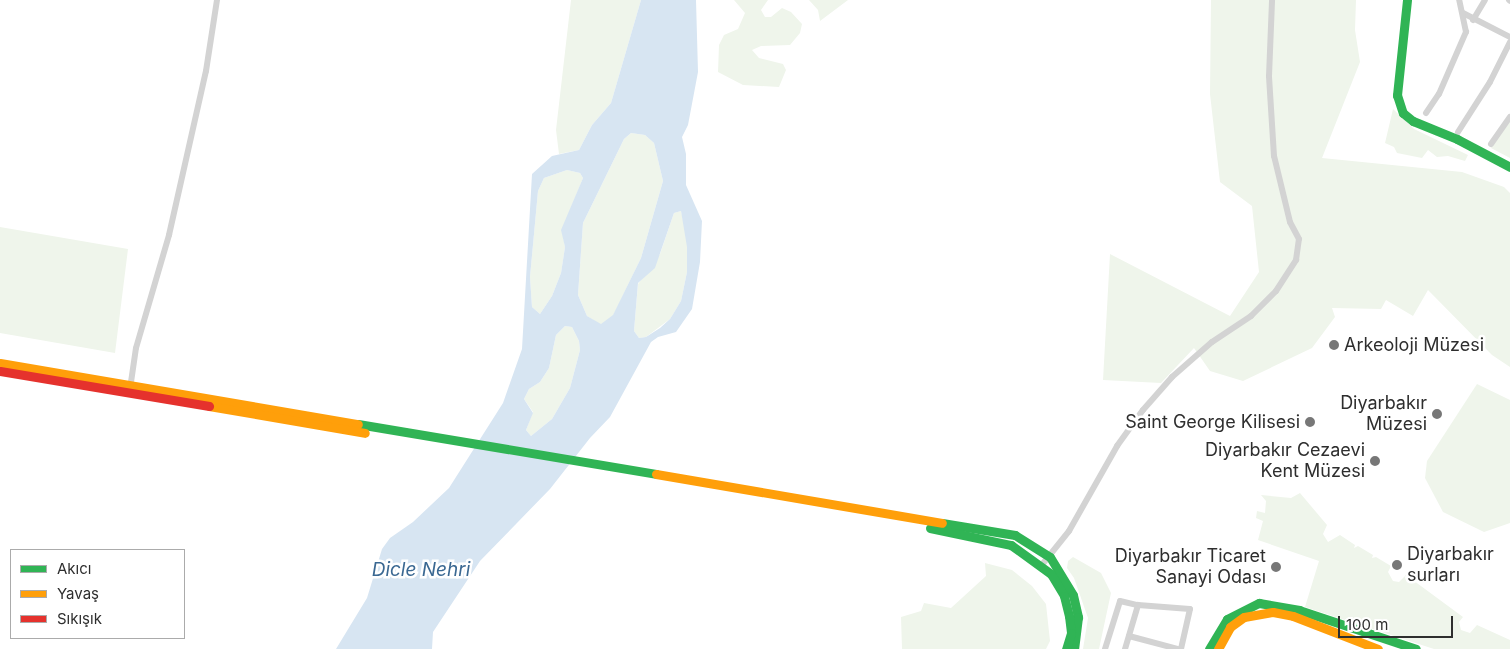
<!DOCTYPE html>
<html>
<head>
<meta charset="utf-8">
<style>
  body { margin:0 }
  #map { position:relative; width:1510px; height:649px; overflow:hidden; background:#fff; font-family:Inter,sans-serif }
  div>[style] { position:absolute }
  .green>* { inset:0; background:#eff5eb }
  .water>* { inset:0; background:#d7e5f2 }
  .street>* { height:6px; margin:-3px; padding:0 3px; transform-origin:3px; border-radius:3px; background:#d3d3d3 }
  .fast>* { height:9px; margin:-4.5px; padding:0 4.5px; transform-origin:4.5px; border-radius:4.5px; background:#30b455 }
  .slow>* { height:9px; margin:-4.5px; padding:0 4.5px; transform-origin:4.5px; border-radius:4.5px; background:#ff9f0a }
  .jam>* { height:9px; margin:-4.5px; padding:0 4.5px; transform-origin:4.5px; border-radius:4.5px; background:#e5322d }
  .dots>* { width:14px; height:14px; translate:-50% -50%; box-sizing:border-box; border:2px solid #fff; border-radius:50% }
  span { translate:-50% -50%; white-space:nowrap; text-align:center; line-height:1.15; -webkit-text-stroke:5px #fff; paint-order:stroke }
  .poi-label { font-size:18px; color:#2e2e2e }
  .left { translate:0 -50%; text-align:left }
  .right { translate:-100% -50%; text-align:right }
  .water-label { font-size:19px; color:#3a6892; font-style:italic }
  .legend { position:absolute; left:10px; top:549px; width:175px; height:90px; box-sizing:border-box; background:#fff; border:1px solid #ababab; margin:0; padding:6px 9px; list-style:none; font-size:15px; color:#2e2e2e }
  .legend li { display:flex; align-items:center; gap:10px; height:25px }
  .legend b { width:25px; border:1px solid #ababab }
  .scale { position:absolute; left:1338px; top:616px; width:115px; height:22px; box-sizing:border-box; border:2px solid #2e2e2e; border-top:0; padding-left:6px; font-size:15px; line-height:18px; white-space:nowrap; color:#2e2e2e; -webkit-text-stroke:4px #fff; paint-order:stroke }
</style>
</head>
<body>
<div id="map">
  <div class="green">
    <i style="clip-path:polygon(571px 0,641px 0,611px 103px,592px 125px,579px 150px,559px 154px,556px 130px)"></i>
    <i style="clip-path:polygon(734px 0,768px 0,761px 10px,765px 17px,771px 17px,782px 8px,791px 12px,802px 24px,800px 33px,790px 45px,761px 46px,752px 50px,759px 58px,783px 64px,786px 70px,779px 87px,743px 85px,718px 72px,719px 45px,724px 35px,738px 29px,745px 13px)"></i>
    <i style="clip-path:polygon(809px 0,848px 0,820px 21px,818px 10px)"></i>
    <i style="clip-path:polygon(1211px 0,1356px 0,1355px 30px,1360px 62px,1322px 158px,1462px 172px,1504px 187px,1510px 193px,1510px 367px,1492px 355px,1428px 290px,1413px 316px,1386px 300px,1381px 309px,1332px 308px,1335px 317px,1312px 348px,1243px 381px,1210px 371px,1194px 348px,1161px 383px,1103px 380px,1110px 254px,1230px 316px,1259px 272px,1252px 206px,1220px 182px,1210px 94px)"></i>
    <i style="clip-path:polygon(1393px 109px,1414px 129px,1468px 155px,1465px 161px,1448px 156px,1437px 157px,1428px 150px,1422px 158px,1397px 153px,1394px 147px,1385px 143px)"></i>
    <i style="clip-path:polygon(1510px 121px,1510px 158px,1491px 148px)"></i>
    <i style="clip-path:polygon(631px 133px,645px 135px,654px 143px,663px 181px,641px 258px,613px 316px,601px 325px,587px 316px,578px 295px,583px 223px,624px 139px)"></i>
    <i style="clip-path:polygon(567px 170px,580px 173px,583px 178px,562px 230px,565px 247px,561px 273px,552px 296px,540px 314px,532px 307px,530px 277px,538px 191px,544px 178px)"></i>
    <i style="clip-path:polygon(681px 211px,687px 238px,687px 272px,681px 301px,670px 319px,646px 337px,639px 338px,634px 331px,638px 284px,660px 254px,674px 213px)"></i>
    <i style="clip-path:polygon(0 227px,128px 249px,115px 353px,0 333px)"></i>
    <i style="clip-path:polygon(565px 326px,572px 327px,579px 341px,580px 350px,570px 388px,552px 419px,531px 436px,526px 430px,533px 412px,524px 399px,529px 389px,540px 382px,549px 368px,556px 335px)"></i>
    <i style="clip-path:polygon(1477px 384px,1510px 400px,1510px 523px,1484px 532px,1443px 512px,1425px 478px,1427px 461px)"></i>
    <i style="clip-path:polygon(1300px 493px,1327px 525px,1323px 534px,1328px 542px,1340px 535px,1355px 545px,1354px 548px,1358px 546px,1373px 555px,1372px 558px,1376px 557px,1391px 566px,1388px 572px,1393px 581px,1399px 582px,1406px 575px,1463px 617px,1459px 622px,1461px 630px,1470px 633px,1477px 625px,1510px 640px,1510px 649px,1434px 649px,1305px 607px,1319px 561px,1258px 540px,1263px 521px,1256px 518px,1257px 511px,1265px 513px,1266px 501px,1261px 495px,1291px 498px)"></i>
    <i style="clip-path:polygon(1073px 557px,1101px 573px,1111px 593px,1099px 649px,1083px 649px,1088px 618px,1074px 578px,1067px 568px,1068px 561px)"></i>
    <i style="clip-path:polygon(985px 563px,1012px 570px,1032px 586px,1046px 604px,1050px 641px,1046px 649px,902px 649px,901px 617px,921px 611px,924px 603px,951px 608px,986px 576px)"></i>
  </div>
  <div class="water">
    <i style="clip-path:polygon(evenodd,641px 0,696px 0,698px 72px,688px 125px,682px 137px,686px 154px,686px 185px,702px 221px,700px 262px,692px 309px,676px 332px,658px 337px,651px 342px,610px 417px,590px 438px,550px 489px,480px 561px,433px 632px,432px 649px,336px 649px,367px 598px,382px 549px,390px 538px,413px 522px,449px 488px,503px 403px,522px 349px,532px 174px,552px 156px,579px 150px,592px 125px,611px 103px,641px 0,631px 133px,645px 135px,654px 143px,663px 181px,641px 258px,613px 315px,601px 324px,587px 316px,578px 295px,583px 223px,624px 139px,631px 133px,641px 0,567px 170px,580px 173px,583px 178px,561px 230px,565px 247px,561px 273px,552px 296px,540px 314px,532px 307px,530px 277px,538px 191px,544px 178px,567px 170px,641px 0,681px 211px,687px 247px,687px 272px,681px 301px,670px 319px,660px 328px,646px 337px,639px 338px,634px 331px,638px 283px,655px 268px,674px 213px,681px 211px,641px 0,565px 326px,572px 327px,579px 341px,580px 350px,570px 388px,552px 419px,531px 436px,526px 430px,533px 413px,524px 399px,529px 389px,540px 382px,549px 368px,556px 335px,565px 326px)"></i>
  </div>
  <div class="street">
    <i style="left:1509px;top:0;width:1px;rotate:45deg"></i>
    <i style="left:1463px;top:13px;width:53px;rotate:27.1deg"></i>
    <i style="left:1473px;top:20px;width:23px;rotate:-59deg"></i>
    <i style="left:1426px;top:113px;width:23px;rotate:-56deg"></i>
    <i style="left:1439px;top:94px;width:68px;rotate:-66.5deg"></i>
    <i style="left:1466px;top:32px;width:33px;rotate:-102deg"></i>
    <i style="left:1458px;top:132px;width:59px;rotate:-57.4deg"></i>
    <i style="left:1490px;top:82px;width:45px;rotate:-63.4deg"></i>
    <i style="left:1491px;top:144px;width:33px;rotate:-55deg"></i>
    <i style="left:130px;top:389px;width:41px;rotate:-81.7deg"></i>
    <i style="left:136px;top:348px;width:118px;rotate:-73.7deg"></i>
    <i style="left:169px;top:235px;width:168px;rotate:-77.3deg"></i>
    <i style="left:206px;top:71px;width:72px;rotate:-81.2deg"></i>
    <i style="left:1041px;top:566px;width:45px;rotate:-51.3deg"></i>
    <i style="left:1069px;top:531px;width:98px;rotate:-60.5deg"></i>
    <i style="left:1117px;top:446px;width:44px;rotate:-54.2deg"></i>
    <i style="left:1143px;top:410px;width:44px;rotate:-48.7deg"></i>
    <i style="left:1172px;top:377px;width:53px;rotate:-41.2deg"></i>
    <i style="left:1212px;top:342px;width:47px;rotate:-33.7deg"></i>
    <i style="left:1251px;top:316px;width:35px;rotate:-45deg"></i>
    <i style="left:1276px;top:291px;width:37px;rotate:-57deg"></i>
    <i style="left:1296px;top:260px;width:21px;rotate:-82deg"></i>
    <i style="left:1299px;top:239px;width:19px;rotate:-118deg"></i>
    <i style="left:1290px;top:222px;width:68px;rotate:-103.6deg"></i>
    <i style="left:1274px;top:156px;width:80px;rotate:-93.6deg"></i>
    <i style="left:1269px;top:76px;width:76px;rotate:-87.7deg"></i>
    <i style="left:1129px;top:636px;width:51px;rotate:14.9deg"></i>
    <i style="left:1105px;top:649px;width:50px;rotate:-72.6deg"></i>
    <i style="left:1120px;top:601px;width:18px;rotate:13deg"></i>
    <i style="left:1138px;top:605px;width:52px;rotate:4.4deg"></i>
    <i style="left:1190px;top:609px;width:41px;rotate:102.7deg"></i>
    <i style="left:1125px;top:649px;width:46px;rotate:-73.5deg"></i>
  </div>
  <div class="fast">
    <i style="left:1407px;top:0;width:96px;rotate:96deg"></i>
    <i style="left:1397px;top:95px;width:19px;rotate:72deg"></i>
    <i style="left:1403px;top:113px;width:13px;rotate:39deg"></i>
    <i style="left:1413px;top:121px;width:48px;rotate:22.2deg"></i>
    <i style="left:1457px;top:139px;width:60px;rotate:27.8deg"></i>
    <i style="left:358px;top:424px;width:302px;rotate:9.5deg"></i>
    <i style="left:942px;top:523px;width:74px;rotate:9.3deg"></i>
    <i style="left:1015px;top:535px;width:41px;rotate:32.2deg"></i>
    <i style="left:1050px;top:557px;width:44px;rotate:58.8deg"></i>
    <i style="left:1073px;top:595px;width:23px;rotate:77deg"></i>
    <i style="left:1078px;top:617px;width:32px;rotate:97deg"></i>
    <i style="left:930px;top:528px;width:83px;rotate:11.9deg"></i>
    <i style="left:1011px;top:545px;width:49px;rotate:35.9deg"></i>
    <i style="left:1051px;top:574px;width:26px;rotate:59deg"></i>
    <i style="left:1064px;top:596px;width:21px;rotate:76deg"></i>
    <i style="left:1069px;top:616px;width:17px;rotate:83deg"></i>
    <i style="left:1071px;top:633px;width:17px;rotate:107deg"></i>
    <i style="left:1209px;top:649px;width:35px;rotate:-59deg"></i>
    <i style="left:1227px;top:619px;width:36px;rotate:-27deg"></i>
    <i style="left:1259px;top:603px;width:41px;rotate:9.9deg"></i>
    <i style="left:1299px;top:610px;width:123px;rotate:18.4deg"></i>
  </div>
  <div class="slow">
    <i style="left:0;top:363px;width:363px;rotate:9.7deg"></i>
    <i style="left:209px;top:406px;width:158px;rotate:9.8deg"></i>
    <i style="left:656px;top:474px;width:290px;rotate:9.7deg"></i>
    <i style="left:1218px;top:649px;width:25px;rotate:-61deg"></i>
    <i style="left:1230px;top:627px;width:17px;rotate:-36deg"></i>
    <i style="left:1244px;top:617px;width:29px;rotate:-10deg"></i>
    <i style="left:1273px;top:612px;width:20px;rotate:11deg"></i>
    <i style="left:1293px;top:616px;width:91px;rotate:21.2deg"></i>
  </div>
  <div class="jam">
    <i style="left:0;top:371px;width:212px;rotate:9.5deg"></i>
  </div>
  <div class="dots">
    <i style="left:1334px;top:345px;background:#777"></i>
    <i style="left:1437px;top:414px;background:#777"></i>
    <i style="left:1310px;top:422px;background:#777"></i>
    <i style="left:1375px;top:461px;background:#777"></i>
    <i style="left:1397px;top:565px;background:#777"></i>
    <i style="left:1276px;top:567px;background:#777"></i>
  </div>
  <div class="poi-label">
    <span class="left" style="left:1344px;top:345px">Arkeoloji Müzesi</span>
    <span class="right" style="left:1427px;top:414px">Diyarbakır<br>Müzesi</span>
    <span class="right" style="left:1300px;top:422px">Saint George Kilisesi</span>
    <span class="right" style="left:1365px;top:461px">Diyarbakır Cezaevi<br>Kent Müzesi</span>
    <span class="left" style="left:1407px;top:565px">Diyarbakır<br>surları</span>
    <span class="right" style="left:1266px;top:567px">Diyarbakır Ticaret<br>Sanayi Odası</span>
  </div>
  <div class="water-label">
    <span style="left:421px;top:570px">Dicle Nehri</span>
  </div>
  <ul class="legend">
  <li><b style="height:6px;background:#30b455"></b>Akıcı</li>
  <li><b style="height:6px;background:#ff9f0a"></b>Yavaş</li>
  <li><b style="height:6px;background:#e5322d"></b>Sıkışık</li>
  </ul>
  <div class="scale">100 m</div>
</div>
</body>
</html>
